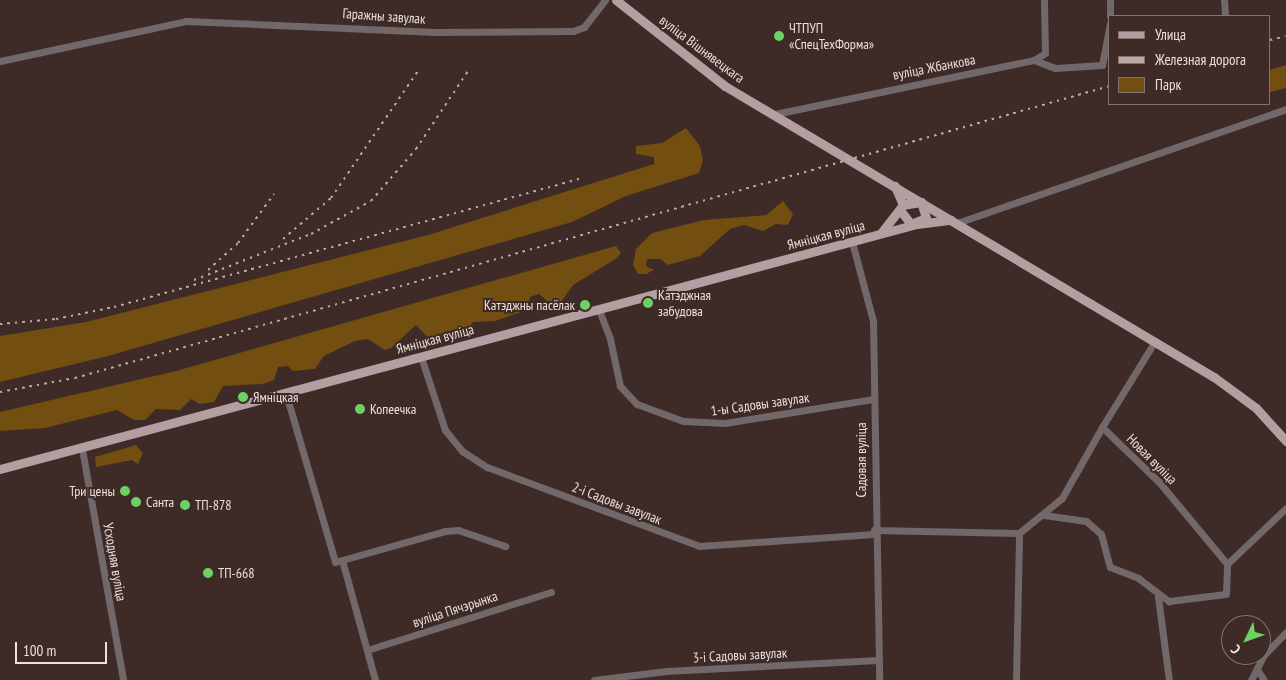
<!DOCTYPE html>
<html>
<head>
<meta charset="utf-8">
<style>
  body { margin:0 }
  #map { position:relative; width:1286px; height:680px; overflow:hidden; background:#3e2a27; font-family:"PT Sans Narrow",sans-serif }
  div>[style] { position:absolute }
  .green>* { inset:0; background:#734e11 }
  .minor>* { height:7px; margin:-3.5px; padding:0 3.5px; transform-origin:3.5px; border-radius:3.5px; background:#726769 }
  .major>* { height:9px; margin:-4.5px; padding:0 4.5px; transform-origin:4.5px; border-radius:4.5px; background:#b39ea1 }
  .rail>* { height:2px; margin-top:-1px; transform-origin:0; background:repeating-linear-gradient(90deg,#b9aaa7 0 2.5px,transparent 0 7.5px) }
  .dots>* { width:14px; height:14px; translate:-50% -50%; box-sizing:border-box; border:2px solid #3e2a27; border-radius:50% }
  span { translate:-50% -50%; white-space:nowrap; text-align:center; line-height:1.15; -webkit-text-stroke:4px #3e2a27; paint-order:stroke }
  .street-label { font-size:14px; color:#ecdfdc }
  .poi-label { font-size:14px; color:#ecdfdc }
  .left { translate:0 -50%; text-align:left }
  .right { translate:-100% -50%; text-align:right }
  .legend { position:absolute; left:1108px; top:15px; width:162px; height:90px; box-sizing:border-box; background:#3e2a27; border:1px solid #84726f; margin:0; padding:6px 9px; list-style:none; font-size:15px; color:#ecdfdc }
  .legend li { display:flex; align-items:center; gap:10px; height:25px }
  .legend b { width:25px; border:1px solid #84726f }
  .north { position:absolute; left:1221px; top:615px; width:50px; height:50px; box-sizing:border-box; background:#3e2a27; border:1px solid #84726f; border-radius:50%; rotate:228deg; font-size:14px; font-weight:700; line-height:20px; text-align:center; color:#ecdfdc }
  .north::after { content:''; display:block; margin:auto; width:18px; height:22px; background:#6bd362; clip-path:polygon(50% 0,100% 100%,50% 72%,0 100%) }
  .scale { position:absolute; left:15px; top:642px; width:92px; height:22px; box-sizing:border-box; border:2px solid #ecdfdc; border-top:0; padding-left:6px; font-size:15px; line-height:18px; white-space:nowrap; color:#ecdfdc; -webkit-text-stroke:4px #3e2a27; paint-order:stroke }
</style>
</head>
<body>
<div id="map">
  <div class="green">
    <i style="clip-path:polygon(1286px 65px,1286px 88px,1270px 92px,1270px 70px)"></i>
    <i style="clip-path:polygon(686px 128px,700px 146px,703px 160px,699px 173px,626px 196px,572px 222px,108px 356px,0 382px,0 336px,86px 322px,428px 235px,654px 164px,654px 157px,636px 154px,636px 146px,662px 143px)"></i>
    <i style="clip-path:polygon(783px 201px,793px 214px,788px 225px,776px 224px,763px 231px,744px 225px,730px 229px,700px 256px,668px 265px,660px 259px,647px 259px,646px 266px,654px 270px,646px 274px,638px 274px,633px 265px,636px 249px,652px 233px,704px 220px,766px 215px)"></i>
    <i style="clip-path:polygon(616px 246px,621px 253px,617px 258px,573px 285px,561px 302px,547px 301px,539px 294px,530px 297px,527px 310px,495px 321px,473px 322px,467px 330px,433px 343px,416px 325px,391px 348px,385px 350px,368px 339px,355px 341px,324px 356px,315px 369px,293px 371px,288px 366px,278px 367px,274px 380px,263px 384px,223px 386px,214px 402px,200px 404px,191px 399px,180px 410px,156px 409px,145px 420px,134px 420px,117px 410px,45px 428px,0 431px,0 412px,176px 371px)"></i>
    <i style="clip-path:polygon(136px 445px,143px 453px,138px 464px,132px 460px,96px 467px,95px 457px)"></i>
  </div>
  <div class="minor">
    <i style="left:1110px;top:0;width:16px;rotate:90deg"></i>
    <i style="left:1224px;top:0;width:16px;rotate:86deg"></i>
    <i style="left:1034px;top:60px;width:22px;rotate:21deg"></i>
    <i style="left:1055px;top:68px;width:47px;rotate:-3.7deg"></i>
    <i style="left:1102px;top:65px;width:42px;rotate:-79deg"></i>
    <i style="left:0;top:61px;width:190px;rotate:-12.1deg"></i>
    <i style="left:186px;top:21px;width:250px;rotate:2.5deg"></i>
    <i style="left:436px;top:32px;width:137px;rotate:-0.4deg"></i>
    <i style="left:573px;top:31px;width:12px;rotate:-20deg"></i>
    <i style="left:584px;top:27px;width:34px;rotate:-52deg"></i>
    <i style="left:775px;top:114px;width:265px;rotate:-11.8deg"></i>
    <i style="left:1034px;top:60px;width:13px;rotate:-32deg"></i>
    <i style="left:1045px;top:53px;width:53px;rotate:-91.1deg"></i>
    <i style="left:957px;top:223px;width:348px;rotate:-19.1deg"></i>
    <i style="left:852px;top:242px;width:82px;rotate:75.1deg"></i>
    <i style="left:873px;top:321px;width:359px;rotate:89deg"></i>
    <i style="left:599px;top:310px;width:31px;rotate:69deg"></i>
    <i style="left:610px;top:339px;width:48px;rotate:78deg"></i>
    <i style="left:620px;top:386px;width:25px;rotate:47deg"></i>
    <i style="left:637px;top:404px;width:49px;rotate:20.3deg"></i>
    <i style="left:683px;top:421px;width:42px;rotate:2.7deg"></i>
    <i style="left:725px;top:423px;width:151px;rotate:-9.2deg"></i>
    <i style="left:1155px;top:341px;width:101px;rotate:121.6deg"></i>
    <i style="left:1102px;top:427px;width:79px;rotate:44deg"></i>
    <i style="left:1159px;top:482px;width:107px;rotate:50.3deg"></i>
    <i style="left:421px;top:357px;width:77px;rotate:71.8deg"></i>
    <i style="left:445px;top:430px;width:27px;rotate:51deg"></i>
    <i style="left:462px;top:451px;width:30px;rotate:33deg"></i>
    <i style="left:487px;top:467px;width:226px;rotate:20.4deg"></i>
    <i style="left:699px;top:546px;width:175px;rotate:-3.9deg"></i>
    <i style="left:286px;top:394px;width:175px;rotate:73.7deg"></i>
    <i style="left:335px;top:562px;width:114px;rotate:-15.7deg"></i>
    <i style="left:445px;top:531px;width:13px;rotate:-4deg"></i>
    <i style="left:458px;top:530px;width:50px;rotate:18.8deg"></i>
    <i style="left:82px;top:449px;width:235px;rotate:79.9deg"></i>
    <i style="left:1044px;top:515px;width:42px;rotate:8.1deg"></i>
    <i style="left:1086px;top:521px;width:20px;rotate:41deg"></i>
    <i style="left:1101px;top:534px;width:34px;rotate:75deg"></i>
    <i style="left:1110px;top:567px;width:30px;rotate:21deg"></i>
    <i style="left:1138px;top:578px;width:39px;rotate:37deg"></i>
    <i style="left:1169px;top:601px;width:57px;rotate:-7deg"></i>
    <i style="left:1226px;top:594px;width:30px;rotate:-88deg"></i>
    <i style="left:1227px;top:564px;width:81px;rotate:-43.5deg"></i>
    <i style="left:874px;top:530px;width:145px;rotate:1.2deg"></i>
    <i style="left:1019px;top:533px;width:55px;rotate:-39.1deg"></i>
    <i style="left:1062px;top:498px;width:81px;rotate:-60.6deg"></i>
    <i style="left:342px;top:560px;width:124px;rotate:74.6deg"></i>
    <i style="left:1158px;top:597px;width:84px;rotate:82.5deg"></i>
    <i style="left:367px;top:650px;width:193px;rotate:-17.5deg"></i>
    <i style="left:1257px;top:669px;width:13px;rotate:58deg"></i>
    <i style="left:594px;top:680px;width:73px;rotate:-7.1deg"></i>
    <i style="left:666px;top:671px;width:212px;rotate:-3deg"></i>
    <i style="left:1016px;top:680px;width:147px;rotate:-88.8deg"></i>
    <i style="left:1251px;top:680px;width:28px;rotate:-63deg"></i>
    <i style="left:1264px;top:655px;width:32px;rotate:-46deg"></i>
  </div>
  <div class="major">
    <i style="left:616px;top:0;width:139px;rotate:38.3deg"></i>
    <i style="left:725px;top:86px;width:569px;rotate:30.76deg"></i>
    <i style="left:1214px;top:377px;width:52px;rotate:36.4deg"></i>
    <i style="left:1256px;top:408px;width:45px;rotate:47.7deg"></i>
    <i style="left:900px;top:210px;width:18px;rotate:52deg"></i>
    <i style="left:911px;top:224px;width:16px;rotate:-22deg"></i>
    <i style="left:926px;top:218px;width:17px;rotate:-107deg"></i>
    <i style="left:921px;top:202px;width:18px;rotate:171deg"></i>
    <i style="left:881px;top:233px;width:36px;rotate:-52deg"></i>
    <i style="left:903px;top:205px;width:21px;rotate:-113deg"></i>
    <i style="left:0;top:469px;width:949px;rotate:-14.96deg"></i>
    <i style="left:917px;top:224px;width:34px;rotate:-7deg"></i>
  </div>
  <div class="rail">
    <i style="left:1270px;top:40px;width:16px;rotate:-14deg"></i>
    <i style="left:283px;top:239px;width:63px;rotate:-40.5deg"></i>
    <i style="left:331px;top:198px;width:154px;rotate:-55.6deg"></i>
    <i style="left:208px;top:270px;width:40px;rotate:-42deg"></i>
    <i style="left:238px;top:243px;width:61px;rotate:-53.7deg"></i>
    <i style="left:194px;top:280px;width:126px;rotate:-21.5deg"></i>
    <i style="left:311px;top:234px;width:68px;rotate:-28.8deg"></i>
    <i style="left:371px;top:201px;width:69px;rotate:-49.1deg"></i>
    <i style="left:416px;top:149px;width:97px;rotate:-56.3deg"></i>
    <i style="left:0;top:324px;width:56px;rotate:-5.1deg"></i>
    <i style="left:56px;top:319px;width:59px;rotate:-11.7deg"></i>
    <i style="left:114px;top:307px;width:485px;rotate:-15.4deg"></i>
    <i style="left:0;top:392px;width:76px;rotate:-10.6deg"></i>
    <i style="left:75px;top:378px;width:1075px;rotate:-15.76deg"></i>
  </div>
  <div class="dots">
    <i style="left:779px;top:36px;background:#6bd362"></i>
    <i style="left:648px;top:303px;background:#6bd362"></i>
    <i style="left:585px;top:305px;background:#6bd362"></i>
    <i style="left:243px;top:397px;background:#6bd362"></i>
    <i style="left:360px;top:409px;background:#6bd362"></i>
    <i style="left:125px;top:491px;background:#6bd362"></i>
    <i style="left:136px;top:502px;background:#6bd362"></i>
    <i style="left:185px;top:505px;background:#6bd362"></i>
    <i style="left:208px;top:573px;background:#6bd362"></i>
  </div>
  <div class="street-label">
    <span style="left:384px;top:16px;rotate:4deg">Гаражны завулак</span>
    <span style="left:702px;top:49px;rotate:37deg">вуліца Вішнявецкага</span>
    <span style="left:934px;top:67px;rotate:-11deg">вуліца Жбанкова</span>
    <span style="left:826px;top:235px;rotate:-15deg">Ямніцкая вуліца</span>
    <span style="left:435px;top:339px;rotate:-15deg">Ямніцкая вуліца</span>
    <span style="left:760px;top:404px;rotate:-8deg">1-ы Садовы завулак</span>
    <span style="left:1152px;top:459px;rotate:45deg">Новая вуліца</span>
    <span style="left:861px;top:460px;rotate:-90deg">Садовая вуліца</span>
    <span style="left:617px;top:503px;rotate:21deg">2-і Садовы завулак</span>
    <span style="left:115px;top:562px;rotate:80deg">Усходняя вуліца</span>
    <span style="left:455px;top:609px;rotate:-18deg">вуліца Пячэрынка</span>
    <span style="left:740px;top:655px;rotate:-3deg">3-і Садовы завулак</span>
  </div>
  <div class="poi-label">
    <span class="left" style="left:789px;top:36px">ЧТПУП<br>«СпецТехФорма»</span>
    <span class="left" style="left:658px;top:303px">Катэджная<br>забудова</span>
    <span class="right" style="left:575px;top:305px">Катэджны пасёлак</span>
    <span class="left" style="left:253px;top:397px">Ямніцкая</span>
    <span class="left" style="left:370px;top:409px">Копеечка</span>
    <span class="right" style="left:115px;top:491px">Три цены</span>
    <span class="left" style="left:146px;top:502px">Санта</span>
    <span class="left" style="left:195px;top:505px">ТП-878</span>
    <span class="left" style="left:218px;top:573px">ТП-668</span>
  </div>
  <ul class="legend">
  <li><b style="height:6px;background:#b39ea1"></b>Улица</li>
  <li><b style="height:6px;background:#b9aaa7"></b>Железная дорога</li>
  <li><b style="height:14px;background:#734e11"></b>Парк</li>
  </ul>
  <div class="north">С</div>
  <div class="scale">100 m</div>
</div>
</body>
</html>
